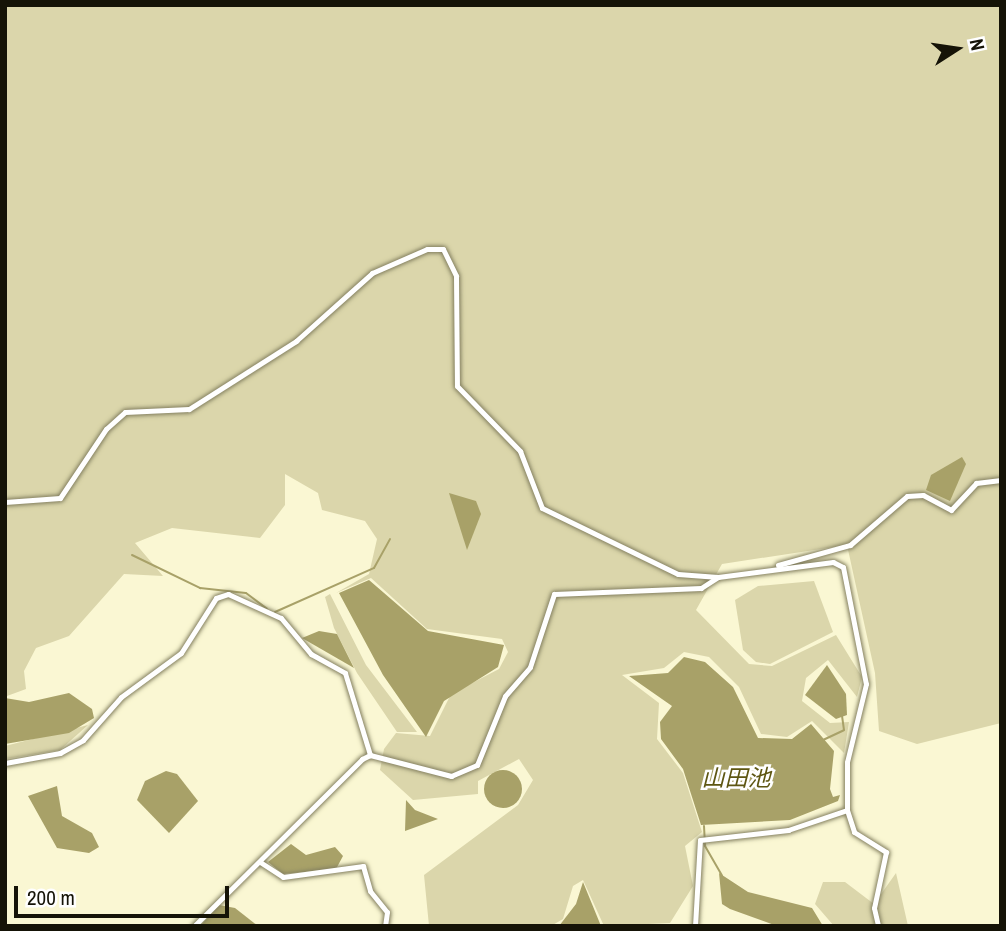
<!DOCTYPE html>
<html>
<head>
<meta charset="utf-8">
<style>
  body { margin:0 }
  #map { position:relative; width:1006px; height:931px; overflow:hidden; background:#faf7d3; font-family:"Archivo Narrow","Noto Sans JP",sans-serif }
  div>[style] { position:absolute }
  .green>* { inset:0; background:#dbd6ab }
  .water>* { inset:0; background:#a8a168 }
  .round { border-radius:50% }
  .stream>* { height:2px; margin:-1px; padding:0 1px; transform-origin:1px; border-radius:1px; background:#a8a168 }
  .roads { filter:drop-shadow(0 0 2px #848060) drop-shadow(0 0 2px #848060) }
  .street>* { height:5px; margin:-2.5px; padding:0 2.5px; transform-origin:2.5px; border-radius:2.5px; background:#fff }
  span { translate:-50% -50%; white-space:nowrap; text-align:center; line-height:1.15; -webkit-text-stroke:5px #fff; paint-order:stroke }
  .water-label { font-size:23px; color:#5e5612; font-style:italic }
  .frame { position:absolute; inset:0; border:7px solid #151307; pointer-events:none }
  .north { position:absolute; left:922px; top:14px; width:70px; height:70px; -webkit-text-stroke:5px #fff; paint-order:stroke; rotate:78deg; font-size:19px; font-weight:700; line-height:28px; text-align:center; color:#151307 }
  .north::after { content:''; display:block; margin:auto; width:24px; height:32px; background:#151307; clip-path:polygon(50% 0,100% 100%,50% 72%,0 100%) }
  .scale { position:absolute; left:14px; top:886px; width:215px; height:32px; box-sizing:border-box; border:4px solid #151307; border-top:0; padding-left:9px; font-size:21px; line-height:24px; white-space:nowrap; color:#151307; -webkit-text-stroke:5px #fff; paint-order:stroke }
</style>
</head>
<body>
<div id="map">
  <div class="green">
    <i style="clip-path:polygon(5px 5px,1001px 5px,1001px 723px,917px 744px,879px 731px,875px 673px,847px 545px,722px 564px,696px 610px,749px 664px,772px 666px,836px 635px,862px 677px,857px 697px,828px 660px,806px 678px,802px 701px,830px 723px,849px 722px,844px 753px,812px 721px,787px 737px,761px 734px,739px 687px,709px 657px,684px 652px,664px 668px,622px 675px,659px 703px,657px 739px,683px 773px,702px 832px,685px 846px,693px 886px,670px 923px,604px 926px,583px 880px,573px 886px,563px 919px,551px 926px,429px 926px,424px 875px,518px 805px,533px 780px,519px 759px,478px 781px,478px 794px,413px 800px,380px 770px,384px 749px,396px 733px,430px 736px,451px 694px,499px 669px,508px 652px,502px 639px,427px 629px,371px 578px,336px 593px,369px 574px,377px 539px,365px 521px,322px 510px,318px 493px,285px 474px,285px 505px,260px 538px,172px 528px,135px 543px,163px 576px,124px 574px,69px 636px,36px 648px,24px 671px,26px 689px,7px 696px)"></i>
    <i style="clip-path:polygon(814px 581px,833px 632px,770px 664px,756px 662px,743px 650px,735px 600px,758px 586px)"></i>
    <i style="clip-path:polygon(330px 594px,366px 665px,417px 732px,397px 732px,357px 673px,334px 628px,325px 597px)"></i>
    <i style="clip-path:polygon(88px 725px,60px 750px,5px 759px,5px 746px)"></i>
    <i style="clip-path:polygon(896px 873px,908px 926px,834px 926px,815px 904px,823px 882px,845px 882px,874px 904px)"></i>
  </div>
  <div class="water">
    <i style="clip-path:polygon(962px 457px,966px 464px,950px 501px,926px 490px,931px 475px)"></i>
    <i style="clip-path:polygon(449px 493px,476px 501px,481px 514px,467px 550px)"></i>
    <i style="clip-path:polygon(369px 580px,428px 631px,504px 645px,498px 667px,444px 701px,426px 737px,383px 675px,339px 593px)"></i>
    <i style="clip-path:polygon(319px 631px,337px 634px,354px 668px,302px 638px)"></i>
    <i style="clip-path:polygon(684px 657px,705px 662px,733px 687px,758px 738px,792px 739px,811px 724px,834px 751px,830px 789px,833px 797px,840px 795px,838px 801px,790px 820px,701px 825px,683px 769px,661px 739px,660px 722px,672px 706px,629px 676px,668px 673px)"></i>
    <i style="clip-path:polygon(827px 665px,846px 694px,847px 715px,836px 719px,805px 695px)"></i>
    <i style="clip-path:polygon(69px 693px,92px 709px,94px 718px,69px 733px,5px 744px,5px 698px,29px 702px)"></i>
    <i class="round" style="left:484px;top:770px;width:38px;height:38px"></i>
    <i style="clip-path:polygon(166px 771px,177px 774px,198px 801px,169px 833px,137px 800px,145px 781px)"></i>
    <i style="clip-path:polygon(57px 786px,62px 816px,92px 833px,99px 847px,89px 853px,57px 848px,28px 796px)"></i>
    <i style="clip-path:polygon(406px 800px,415px 810px,438px 819px,405px 831px)"></i>
    <i style="clip-path:polygon(291px 844px,306px 855px,335px 847px,343px 856px,336px 869px,283px 874px,268px 862px)"></i>
    <i style="clip-path:polygon(719px 873px,748px 892px,812px 908px,823px 926px,777px 926px,730px 909px,722px 904px)"></i>
    <i style="clip-path:polygon(583px 882px,601px 926px,559px 926px,576px 904px)"></i>
    <i style="clip-path:polygon(219px 905px,235px 908px,258px 926px,200px 926px)"></i>
  </div>
  <div class="stream">
    <i style="left:132px;top:555px;width:76px;rotate:25.9deg"></i>
    <i style="left:200px;top:588px;width:46px;rotate:6.2deg"></i>
    <i style="left:246px;top:593px;width:26px;rotate:37deg"></i>
    <i style="left:275px;top:612px;width:108px;rotate:-24deg"></i>
    <i style="left:374px;top:568px;width:33px;rotate:-61deg"></i>
    <i style="left:823px;top:740px;width:23px;rotate:-25deg"></i>
    <i style="left:844px;top:730px;width:15px;rotate:-98deg"></i>
    <i style="left:704px;top:826px;width:20px;rotate:87deg"></i>
    <i style="left:705px;top:846px;width:34px;rotate:60deg"></i>
  </div>
  <div class="roads">
    <div class="street">
      <i style="left:5px;top:502px;width:55px;rotate:-4.2deg"></i>
      <i style="left:60px;top:498px;width:83px;rotate:-56.3deg"></i>
      <i style="left:106px;top:429px;width:25px;rotate:-42deg"></i>
      <i style="left:125px;top:412px;width:64px;rotate:-2.7deg"></i>
      <i style="left:189px;top:409px;width:127px;rotate:-32.4deg"></i>
      <i style="left:296px;top:341px;width:102px;rotate:-41.8deg"></i>
      <i style="left:372px;top:273px;width:60px;rotate:-23.6deg"></i>
      <i style="left:427px;top:249px;width:16px"></i>
      <i style="left:443px;top:249px;width:30px;rotate:64deg"></i>
      <i style="left:456px;top:276px;width:110px;rotate:89.5deg"></i>
      <i style="left:457px;top:386px;width:91px;rotate:45.9deg"></i>
      <i style="left:520px;top:451px;width:61px;rotate:68.9deg"></i>
      <i style="left:542px;top:508px;width:151px;rotate:25.9deg"></i>
      <i style="left:678px;top:574px;width:40px;rotate:4.3deg"></i>
      <i style="left:718px;top:577px;width:116px;rotate:-7.4deg"></i>
      <i style="left:833px;top:562px;width:11px;rotate:27deg"></i>
      <i style="left:843px;top:567px;width:119px;rotate:78.9deg"></i>
      <i style="left:866px;top:684px;width:80px;rotate:103.7deg"></i>
      <i style="left:847px;top:762px;width:48px;rotate:90deg"></i>
      <i style="left:847px;top:810px;width:23px;rotate:72deg"></i>
      <i style="left:854px;top:832px;width:38px;rotate:32deg"></i>
      <i style="left:886px;top:852px;width:57px;rotate:102.1deg"></i>
      <i style="left:874px;top:908px;width:18px;rotate:77deg"></i>
      <i style="left:778px;top:565px;width:75px;rotate:-15.5deg"></i>
      <i style="left:850px;top:545px;width:75px;rotate:-40.7deg"></i>
      <i style="left:907px;top:496px;width:16px;rotate:-4deg"></i>
      <i style="left:923px;top:495px;width:32px;rotate:28deg"></i>
      <i style="left:951px;top:510px;width:37px;rotate:-47deg"></i>
      <i style="left:976px;top:483px;width:25px;rotate:-7deg"></i>
      <i style="left:5px;top:763px;width:56px;rotate:-10.3deg"></i>
      <i style="left:60px;top:753px;width:26px;rotate:-29deg"></i>
      <i style="left:83px;top:740px;width:57px;rotate:-48.5deg"></i>
      <i style="left:121px;top:697px;width:74px;rotate:-36.3deg"></i>
      <i style="left:181px;top:653px;width:65px;rotate:-57.5deg"></i>
      <i style="left:216px;top:598px;width:13px;rotate:-18deg"></i>
      <i style="left:228px;top:594px;width:58px;rotate:24.4deg"></i>
      <i style="left:281px;top:618px;width:47px;rotate:50.2deg"></i>
      <i style="left:311px;top:654px;width:39px;rotate:29deg"></i>
      <i style="left:345px;top:673px;width:86px;rotate:73deg"></i>
      <i style="left:260px;top:862px;width:27px;rotate:33deg"></i>
      <i style="left:283px;top:877px;width:81px;rotate:-7.8deg"></i>
      <i style="left:363px;top:866px;width:26px;rotate:74deg"></i>
      <i style="left:370px;top:891px;width:27px;rotate:51deg"></i>
      <i style="left:387px;top:912px;width:14px;rotate:98deg"></i>
      <i style="left:194px;top:926px;width:237px;rotate:-44.8deg"></i>
      <i style="left:362px;top:759px;width:9px;rotate:-27deg"></i>
      <i style="left:370px;top:755px;width:84px;rotate:14.5deg"></i>
      <i style="left:451px;top:776px;width:28px;rotate:-23deg"></i>
      <i style="left:477px;top:765px;width:74px;rotate:-67.9deg"></i>
      <i style="left:505px;top:696px;width:38px;rotate:-49deg"></i>
      <i style="left:530px;top:667px;width:77px;rotate:-71.8deg"></i>
      <i style="left:554px;top:594px;width:147px;rotate:-2.3deg"></i>
      <i style="left:701px;top:588px;width:20px;rotate:-33deg"></i>
      <i style="left:695px;top:926px;width:86px;rotate:-86.7deg"></i>
      <i style="left:700px;top:840px;width:89px;rotate:-6.5deg"></i>
      <i style="left:788px;top:830px;width:62px;rotate:-18.7deg"></i>
    </div>
  </div>
  <div class="water-label">
    <span style="left:736px;top:778px">山田池</span>
  </div>
  <div class="frame"></div>
  <div class="north">N</div>
  <div class="scale">200 m</div>
</div>
</body>
</html>
